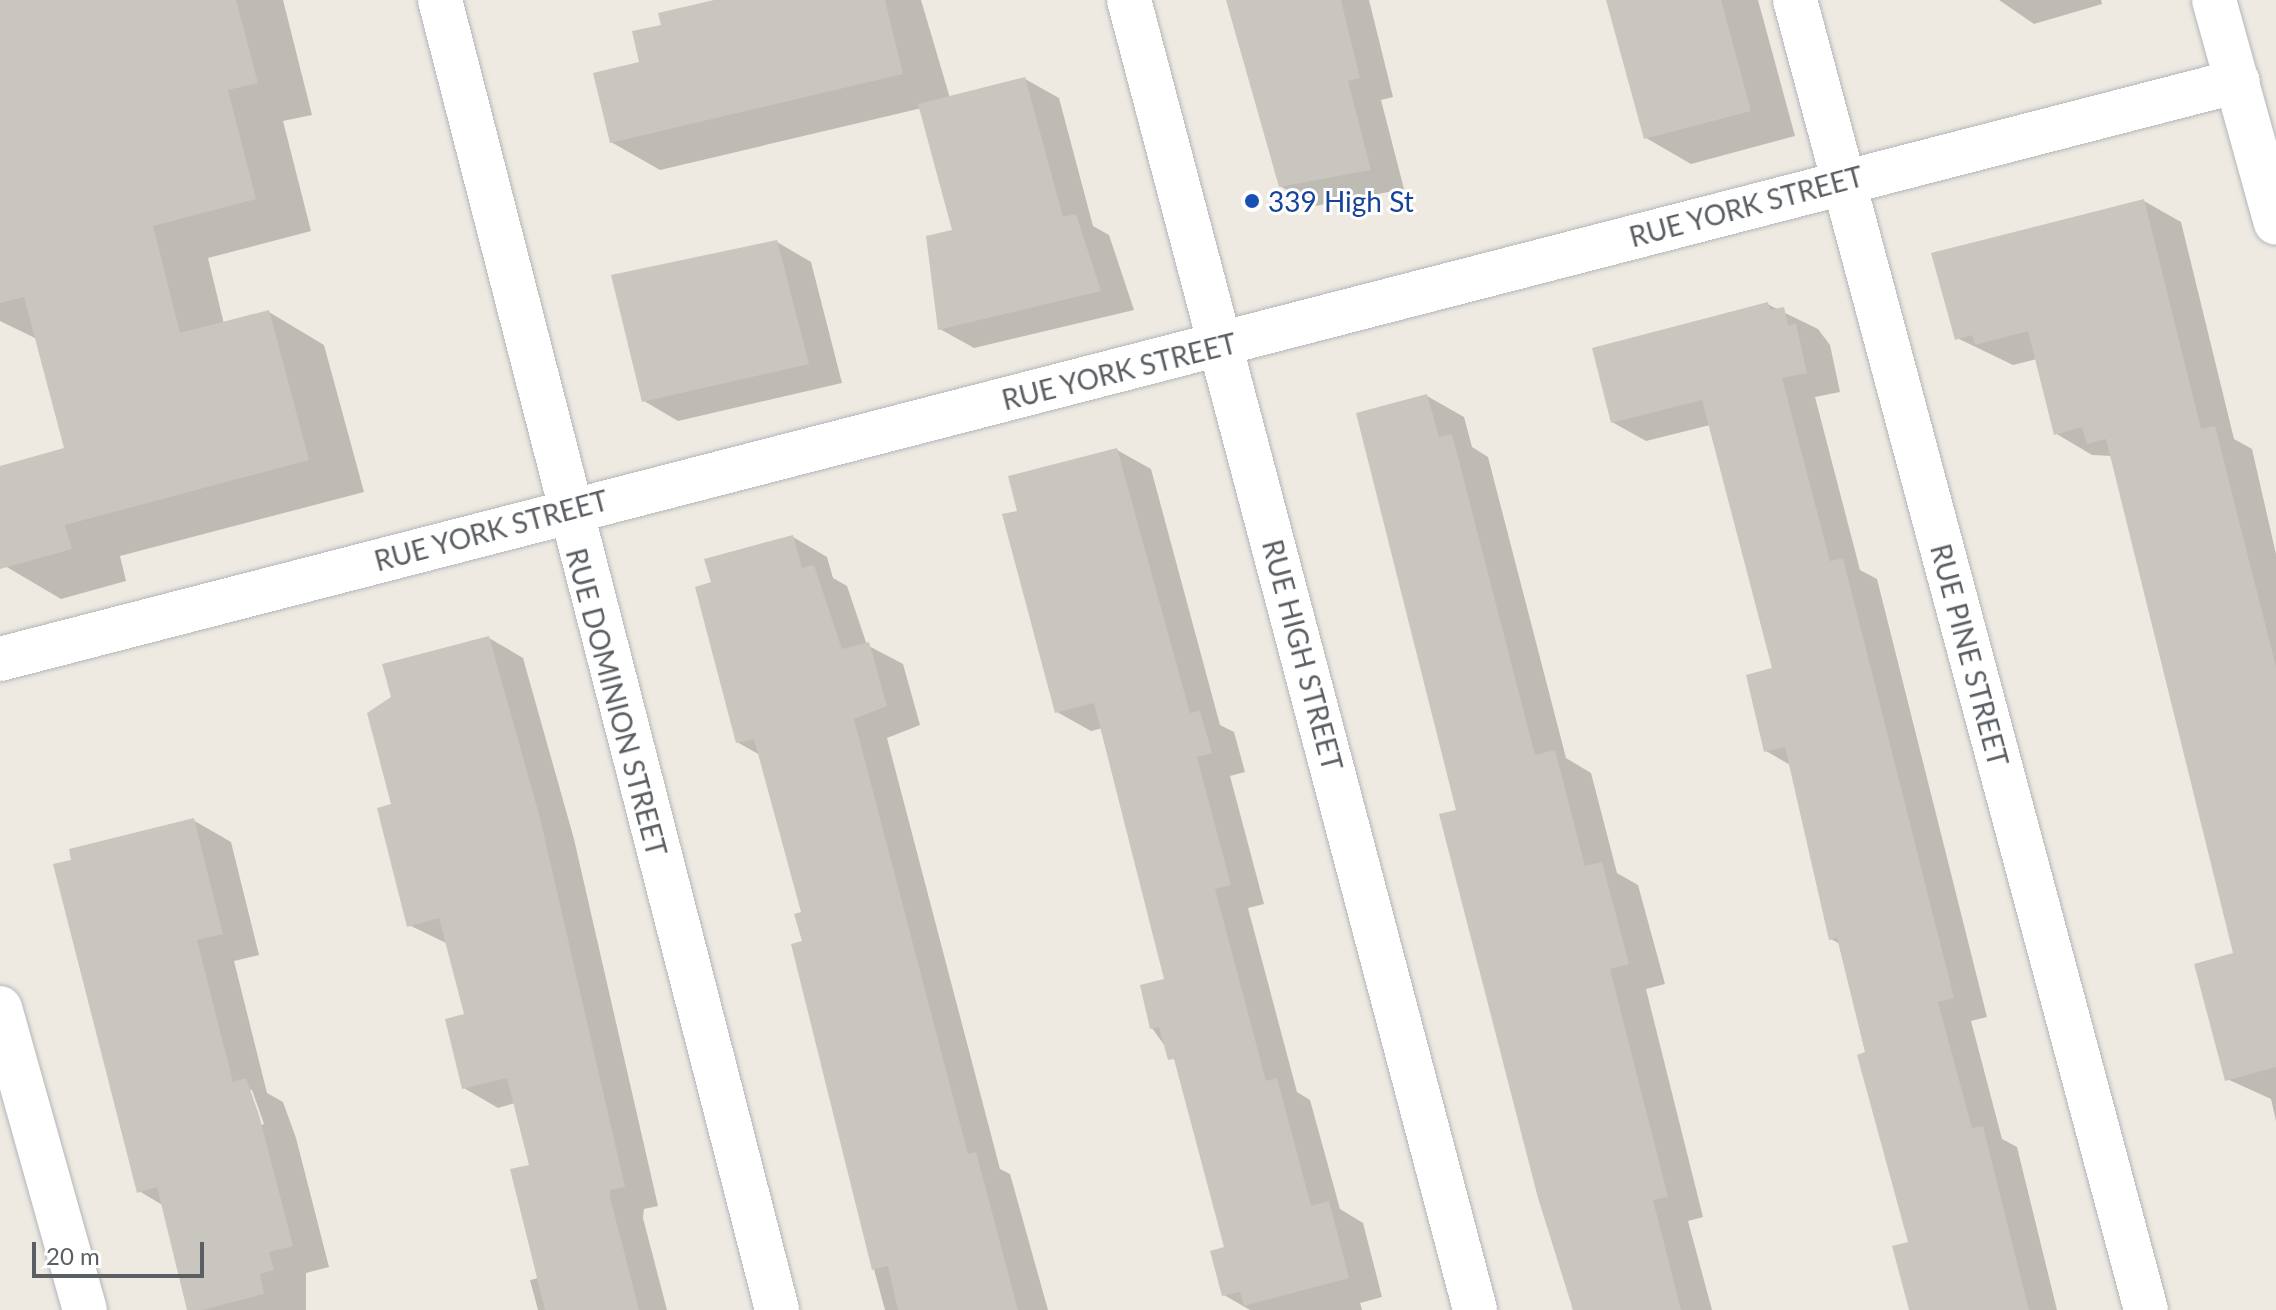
<!DOCTYPE html>
<html>
<head>
<meta charset="utf-8">
<style>
  body { margin:0 }
  #map { position:relative; width:2276px; height:1310px; overflow:hidden; background:#eeeae2; font-family:Lato,sans-serif }
  div>[style] { position:absolute }
  .shadow>* { inset:0; background:#0003 }
  .building>* { inset:0; background:#c9c5bf }
  .roads { filter:drop-shadow(0 0 2px #b3b6ba) drop-shadow(0 0 2px #b3b6ba) }
  .street>* { height:44px; margin:-22px; padding:0 22px; transform-origin:22px; border-radius:22px; background:#fff }
  .dots>* { width:22px; height:22px; translate:-50% -50%; box-sizing:border-box; border:4px solid #fff; border-radius:50% }
  span { translate:-50% -50%; white-space:nowrap; text-align:center; line-height:1.15; -webkit-text-stroke:6px #fff; paint-order:stroke }
  .transit-label { font-size:28px; color:#164399 }
  .left { translate:0 -50%; text-align:left }
  .street-label { font-size:28px; color:#5a5f64 }
  .scale { position:absolute; left:32px; top:1242px; width:172px; height:36px; box-sizing:border-box; border:4px solid #5a5f64; border-top:0; padding-left:10px; font-size:24px; line-height:28px; white-space:nowrap; color:#5a5f64; -webkit-text-stroke:6px #fff; paint-order:stroke }
</style>
</head>
<body>
<div id="map">
  <div class="shadow">
    <i style="clip-path:polygon(0 0,283px 0,312px 115px,283px 121px,311px 231px,208px 258px,224px 324px,269px 312px,324px 345px,364px 492px,120px 556px,126px 581px,61px 599px,5px 566px,0 468px,66px 449px,37px 339px,0 321px)"></i>
    <i style="clip-path:polygon(723px 0,921px 0,950px 98px,1025px 79px,1059px 98px,1093px 226px,1109px 235px,1134px 310px,974px 348px,940px 329px,955px 232px,922px 108px,660px 170px,611px 142px,664px 26px)"></i>
    <i style="clip-path:polygon(1229px 0,1369px 0,1393px 97px,1381px 100px,1404px 189px,1315px 206px,1280px 186px)"></i>
    <i style="clip-path:polygon(1612px 0,1758px 0,1795px 136px,1691px 164px,1646px 138px)"></i>
    <i style="clip-path:polygon(1999px 0,2101px 0,2102px 4px,2034px 24px)"></i>
    <i style="clip-path:polygon(2144px 201px,2181px 222px,2234px 439px,2252px 449px,2276px 554px,2276px 1121px,2271px 1099px,2227px 1079px,2236px 955px,2112px 456px,2092px 455px,2055px 433px,2037px 359px,2013px 365px,1957px 338px)"></i>
    <i style="clip-path:polygon(777px 242px,811px 262px,842px 383px,678px 421px,644px 401px)"></i>
    <i style="clip-path:polygon(1767px 304px,1818px 329px,1830px 345px,1840px 392px,1815px 397px,1860px 570px,1877px 579px,1987px 1017px,1971px 1021px,2002px 1139px,2017px 1147px,2057px 1310px,1911px 1310px,1910px 1244px,1840px 944px,1831px 939px,1792px 766px,1766px 751px,1774px 670px,1710px 425px,1646px 441px,1612px 422px)"></i>
    <i style="clip-path:polygon(1427px 396px,1464px 417px,1472px 447px,1488px 457px,1566px 758px,1591px 773px,1617px 873px,1638px 885px,1665px 984px,1646px 989px,1703px 1217px,1688px 1221px,1712px 1310px,1573px 1310px,1458px 811px)"></i>
    <i style="clip-path:polygon(1117px 450px,1151px 469px,1220px 725px,1234px 732px,1245px 772px,1230px 776px,1264px 904px,1248px 908px,1297px 1092px,1310px 1100px,1340px 1209px,1363px 1223px,1382px 1297px,1360px 1303px,1362px 1310px,1250px 1310px,1224px 1295px,1227px 1248px,1177px 1063px,1152px 1028px,1166px 980px,1103px 728px,1091px 731px,1057px 712px,1019px 512px)"></i>
    <i style="clip-path:polygon(793px 537px,827px 557px,833px 578px,847px 586px,867px 645px,903px 664px,920px 725px,887px 738px,1000px 1169px,1010px 1174px,1048px 1310px,885px 1310px,852px 1188px,804px 913px,760px 755px,737px 742px,713px 583px)"></i>
    <i style="clip-path:polygon(489px 638px,523px 658px,574px 839px,658px 1206px,644px 1209px,643px 1218px,667px 1310px,538px 1310px,530px 1280px,539px 1278px,531px 1167px,515px 1103px,498px 1108px,464px 1088px,467px 1015px,448px 944px,409px 925px,393px 805px)"></i>
    <i style="clip-path:polygon(evenodd,193px 820px,231px 842px,259px 955px,234px 961px,267px 1093px,283px 1102px,296px 1138px,329px 1267px,306px 1273px,306px 1310px,189px 1310px,164px 1206px,139px 1191px,193px 820px,248px 1090px,252px 1090px,264px 1124px,261px 1125px,248px 1090px)"></i>
  </div>
  <div class="building">
    <i style="clip-path:polygon(0 0,236px 0,258px 83px,228px 90px,256px 199px,153px 226px,180px 333px,269px 310px,309px 460px,65px 525px,72px 549px,0 569px,0 466px,64px 448px,24px 297px,0 303px)"></i>
    <i style="clip-path:polygon(714px 0,885px 0,903px 74px,610px 143px,593px 73px,639px 62px,632px 31px,661px 25px,658px 13px)"></i>
    <i style="clip-path:polygon(1226px 0,1341px 0,1360px 78px,1348px 81px,1371px 170px,1279px 187px)"></i>
    <i style="clip-path:polygon(1606px 0,1721px 0,1751px 111px,1644px 139px)"></i>
    <i style="clip-path:polygon(1025px 77px,1063px 217px,1076px 214px,1101px 291px,938px 330px,926px 236px,952px 230px,918px 104px)"></i>
    <i style="clip-path:polygon(2144px 199px,2201px 429px,2215px 426px,2276px 667px,2276px 1067px,2225px 1081px,2194px 964px,2233px 953px,2106px 439px,2087px 444px,2082px 427px,2054px 435px,2028px 331px,1975px 345px,1972px 335px,1955px 340px,1931px 253px)"></i>
    <i style="clip-path:polygon(777px 240px,809px 364px,642px 402px,611px 275px)"></i>
    <i style="clip-path:polygon(1768px 302px,1770px 310px,1784px 307px,1788px 325px,1796px 324px,1807px 373px,1782px 378px,1830px 561px,1843px 558px,1954px 998px,1938px 1002px,1972px 1128px,1983px 1126px,2029px 1310px,1909px 1310px,1892px 1246px,1908px 1242px,1857px 1055px,1865px 1052px,1837px 938px,1829px 940px,1785px 747px,1764px 752px,1746px 675px,1772px 668px,1702px 400px,1611px 423px,1592px 348px)"></i>
    <i style="clip-path:polygon(1427px 394px,1439px 437px,1452px 434px,1535px 755px,1555px 750px,1585px 866px,1602px 862px,1629px 964px,1610px 969px,1668px 1197px,1653px 1200px,1681px 1310px,1573px 1310px,1538px 1198px,1439px 814px,1456px 810px,1356px 413px)"></i>
    <i style="clip-path:polygon(1117px 448px,1190px 713px,1200px 711px,1212px 753px,1197px 757px,1231px 885px,1215px 889px,1266px 1081px,1277px 1078px,1311px 1206px,1329px 1201px,1349px 1278px,1244px 1306px,1240px 1292px,1222px 1296px,1210px 1251px,1224px 1247px,1174px 1059px,1168px 1060px,1159px 1027px,1150px 1029px,1140px 985px,1164px 979px,1094px 703px,1055px 713px,1002px 514px,1017px 511px,1008px 476px)"></i>
    <i style="clip-path:polygon(793px 535px,802px 568px,814px 565px,842px 649px,869px 642px,887px 706px,854px 719px,968px 1154px,976px 1152px,1018px 1310px,898px 1310px,888px 1266px,872px 1270px,791px 944px,802px 941px,794px 914px,801px 912px,754px 739px,736px 743px,695px 587px,711px 582px,704px 559px)"></i>
    <i style="clip-path:polygon(489px 636px,540px 818px,625px 1187px,610px 1190px,610px 1197px,639px 1310px,545px 1310px,510px 1169px,529px 1165px,507px 1078px,462px 1089px,445px 1019px,464px 1014px,439px 918px,407px 927px,377px 808px,391px 804px,367px 713px,391px 697px,382px 664px)"></i>
    <i style="clip-path:polygon(194px 818px,223px 934px,197px 940px,233px 1082px,246px 1078px,259px 1115px,293px 1246px,269px 1252px,274px 1270px,260px 1274px,264px 1294px,202px 1310px,187px 1310px,157px 1187px,137px 1193px,53px 864px,71px 860px,69px 849px)"></i>
  </div>
  <div class="roads">
    <div class="street">
      <i style="left:440px;top:0;width:1353px;rotate:75.57deg"></i>
      <i style="left:1129px;top:0;width:1355px;rotate:75.2deg"></i>
      <i style="left:1795px;top:0;width:1356px;rotate:75deg"></i>
      <i style="left:2214px;top:0;width:231px;rotate:74.5deg"></i>
      <i style="left:0;top:659px;width:2311px;rotate:-14.48deg"></i>
      <i style="left:0;top:1008px;width:314px;rotate:74.3deg"></i>
    </div>
  </div>
  <div class="dots">
    <i style="left:1252px;top:201px;background:#1a4fb4"></i>
  </div>
  <div class="transit-label">
    <span class="left" style="left:1268px;top:201px">339 High St</span>
  </div>
  <div class="street-label">
    <span style="left:1746px;top:206px;rotate:-15deg">RUE YORK STREET</span>
    <span style="left:1119px;top:371px;rotate:-14deg">RUE YORK STREET</span>
    <span style="left:491px;top:530px;rotate:-15deg">RUE YORK STREET</span>
    <span style="left:1303px;top:655px;rotate:75deg">RUE HIGH STREET</span>
    <span style="left:1970px;top:655px;rotate:75deg">RUE PINE STREET</span>
    <span style="left:617px;top:702px;rotate:75deg">RUE DOMINION STREET</span>
  </div>
  <div class="scale">20 m</div>
</div>
</body>
</html>
